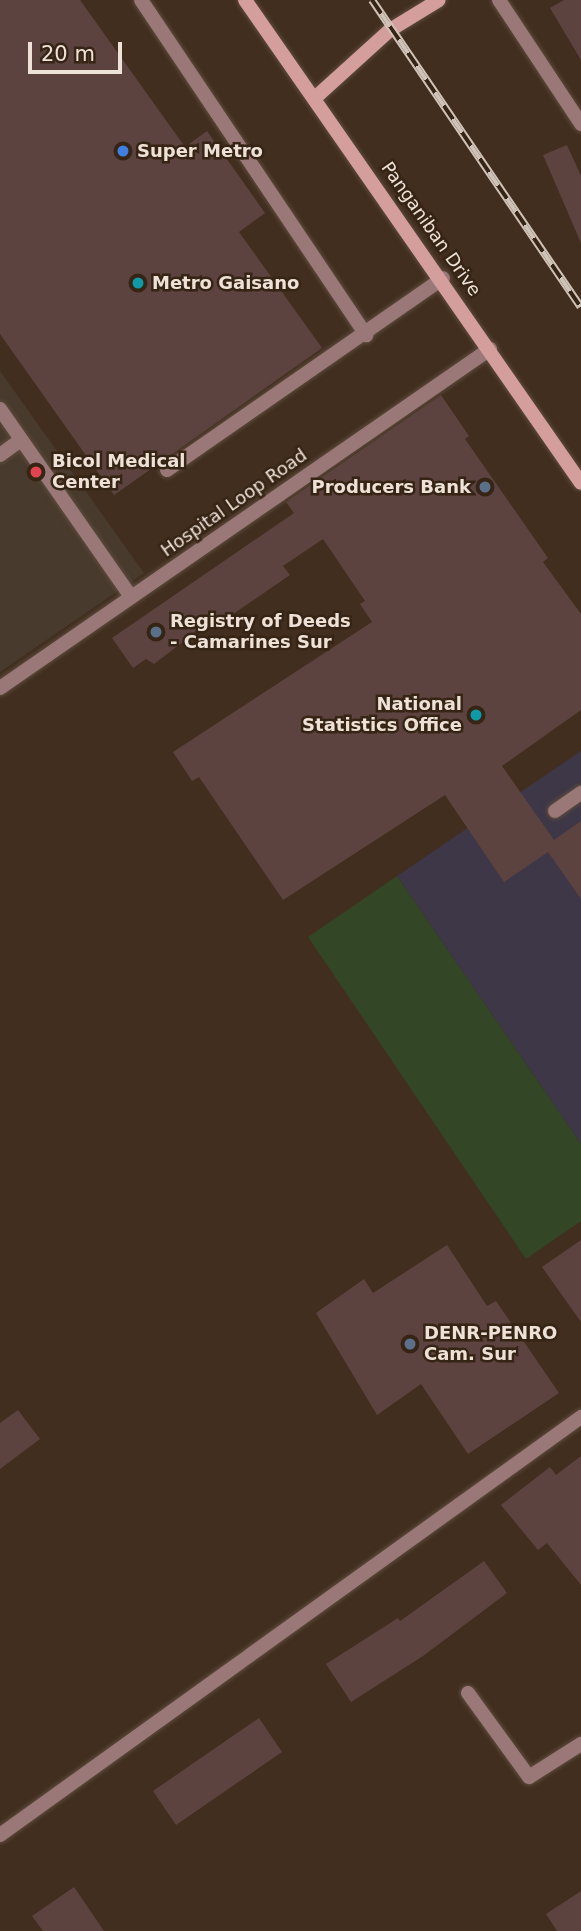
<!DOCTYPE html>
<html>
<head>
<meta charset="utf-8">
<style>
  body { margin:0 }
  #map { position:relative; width:581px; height:1931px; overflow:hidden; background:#412e1f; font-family:"DejaVu Sans",sans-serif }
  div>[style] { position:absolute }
  .industrial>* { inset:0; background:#3d3747 }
  .medical>* { inset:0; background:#483a2d }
  .green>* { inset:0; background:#334626 }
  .building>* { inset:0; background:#5d4340 }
  .roads { filter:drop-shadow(0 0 2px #5d4b3d) drop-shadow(0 0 2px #5d4b3d) }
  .lane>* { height:14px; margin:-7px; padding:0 7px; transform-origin:7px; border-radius:7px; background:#997877 }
  .street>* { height:14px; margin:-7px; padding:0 7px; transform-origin:7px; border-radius:7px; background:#997877 }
  .secondary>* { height:14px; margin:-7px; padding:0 7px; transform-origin:7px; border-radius:7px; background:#d39e9c }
  .rail>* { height:8px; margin-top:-4px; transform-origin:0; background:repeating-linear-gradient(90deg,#362415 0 16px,#cfc2b7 0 32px); box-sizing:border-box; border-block:2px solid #cfc2b7 }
  .dots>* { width:19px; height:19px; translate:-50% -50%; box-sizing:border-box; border:4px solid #362415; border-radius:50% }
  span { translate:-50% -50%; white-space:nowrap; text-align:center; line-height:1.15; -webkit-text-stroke:5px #362415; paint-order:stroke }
  .poi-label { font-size:18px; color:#eee2d8; font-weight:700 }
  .left { translate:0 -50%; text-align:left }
  .right { translate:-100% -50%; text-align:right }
  .street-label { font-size:18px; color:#eee2d8 }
  .scale { position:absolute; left:28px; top:42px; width:94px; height:32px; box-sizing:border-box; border:4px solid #eee2d8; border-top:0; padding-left:9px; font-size:21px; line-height:24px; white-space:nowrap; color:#eee2d8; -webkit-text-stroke:5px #362415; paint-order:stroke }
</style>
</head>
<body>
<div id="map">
  <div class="industrial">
    <i style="clip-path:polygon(581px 751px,581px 1144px,397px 876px)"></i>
  </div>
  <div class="medical">
    <i style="clip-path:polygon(0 371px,144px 573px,0 672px)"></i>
  </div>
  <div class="green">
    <i style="clip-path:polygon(397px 876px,581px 1144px,581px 1221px,526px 1259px,308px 937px)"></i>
  </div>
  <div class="building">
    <i style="clip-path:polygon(0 0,80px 0,185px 147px,207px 131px,265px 213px,239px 232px,322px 348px,114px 495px,0 334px)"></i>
    <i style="clip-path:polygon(564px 0,581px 0,581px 60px,550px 8px)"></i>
    <i style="clip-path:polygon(567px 145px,581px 176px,581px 243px,543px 155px)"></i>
    <i style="clip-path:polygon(441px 395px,469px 436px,465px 439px,548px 558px,543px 562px,581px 614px,581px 710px,502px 766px,554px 840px,581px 821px,581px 899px,548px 852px,504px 882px,445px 795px,283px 900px,199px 777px,192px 781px,173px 752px,372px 622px,360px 604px,365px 601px,323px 539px,283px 566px,290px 575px,214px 627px,210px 621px,154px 664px,146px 659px,133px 668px,112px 638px,294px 513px,286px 502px)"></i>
    <i style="clip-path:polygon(581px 1240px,581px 1322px,542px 1267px)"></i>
    <i style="clip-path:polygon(447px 1245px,487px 1306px,496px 1301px,559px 1393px,468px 1454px,421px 1384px,377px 1415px,316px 1313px,364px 1279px,373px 1293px)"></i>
    <i style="clip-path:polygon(18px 1410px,40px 1439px,0 1469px,0 1423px)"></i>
    <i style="clip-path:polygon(581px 1456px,581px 1585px,547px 1543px,538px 1550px,501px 1505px,550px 1467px,556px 1475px)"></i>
    <i style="clip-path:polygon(484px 1561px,507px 1593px,423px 1656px,351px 1702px,326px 1664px,398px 1618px,400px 1621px)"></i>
    <i style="clip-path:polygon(259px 1718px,282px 1752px,176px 1825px,153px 1791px)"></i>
    <i style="clip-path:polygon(74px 1887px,104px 1931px,43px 1931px,32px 1916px)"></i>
    <i style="clip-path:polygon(581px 1891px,581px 1931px,557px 1931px,546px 1914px)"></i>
  </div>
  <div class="roads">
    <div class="lane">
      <i style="left:141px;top:0;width:404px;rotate:56.1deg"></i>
      <i style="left:0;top:409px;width:229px;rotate:55.1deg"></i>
      <i style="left:0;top:455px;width:26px;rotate:-36deg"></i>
      <i style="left:167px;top:470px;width:336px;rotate:-34.8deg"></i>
      <i style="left:555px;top:811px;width:32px;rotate:-35deg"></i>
    </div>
    <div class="street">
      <i style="left:499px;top:0;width:149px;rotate:56.5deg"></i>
      <i style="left:0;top:688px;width:596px;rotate:-34.68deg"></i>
      <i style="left:468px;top:1693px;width:104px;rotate:54deg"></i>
      <i style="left:529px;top:1777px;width:62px;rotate:-32.4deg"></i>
      <i style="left:0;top:1835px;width:716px;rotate:-35.73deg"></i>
    </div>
    <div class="secondary">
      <i style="left:245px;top:0;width:588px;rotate:55.18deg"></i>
      <i style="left:316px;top:97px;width:100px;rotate:-42.2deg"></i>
      <i style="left:390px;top:30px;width:57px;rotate:-31.5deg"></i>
    </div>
  </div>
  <div class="rail">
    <i style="left:372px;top:0;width:371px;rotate:55.8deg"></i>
  </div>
  <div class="dots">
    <i style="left:123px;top:151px;background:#3f7fe0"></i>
    <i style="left:138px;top:283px;background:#0f9aa8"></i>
    <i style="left:36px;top:472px;background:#e0444e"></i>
    <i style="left:485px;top:487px;background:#5c6f8a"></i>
    <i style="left:156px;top:632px;background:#5c6f8a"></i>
    <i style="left:476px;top:715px;background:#0f9aa8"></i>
    <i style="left:410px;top:1344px;background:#5c6f8a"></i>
  </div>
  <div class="poi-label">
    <span class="left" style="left:137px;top:151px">Super Metro</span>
    <span class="left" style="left:152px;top:283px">Metro Gaisano</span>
    <span class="left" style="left:52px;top:472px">Bicol Medical<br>Center</span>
    <span class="right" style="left:471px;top:487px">Producers Bank</span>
    <span class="left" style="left:170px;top:632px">Registry of Deeds<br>- Camarines Sur</span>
    <span class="right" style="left:462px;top:715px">National<br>Statistics Office</span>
    <span class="left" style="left:424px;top:1344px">DENR-PENRO<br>Cam. Sur</span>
  </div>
  <div class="street-label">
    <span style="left:431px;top:229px;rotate:55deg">Panganiban Drive</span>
    <span style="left:234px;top:503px;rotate:-35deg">Hospital Loop Road</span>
  </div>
  <div class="scale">20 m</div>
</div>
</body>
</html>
